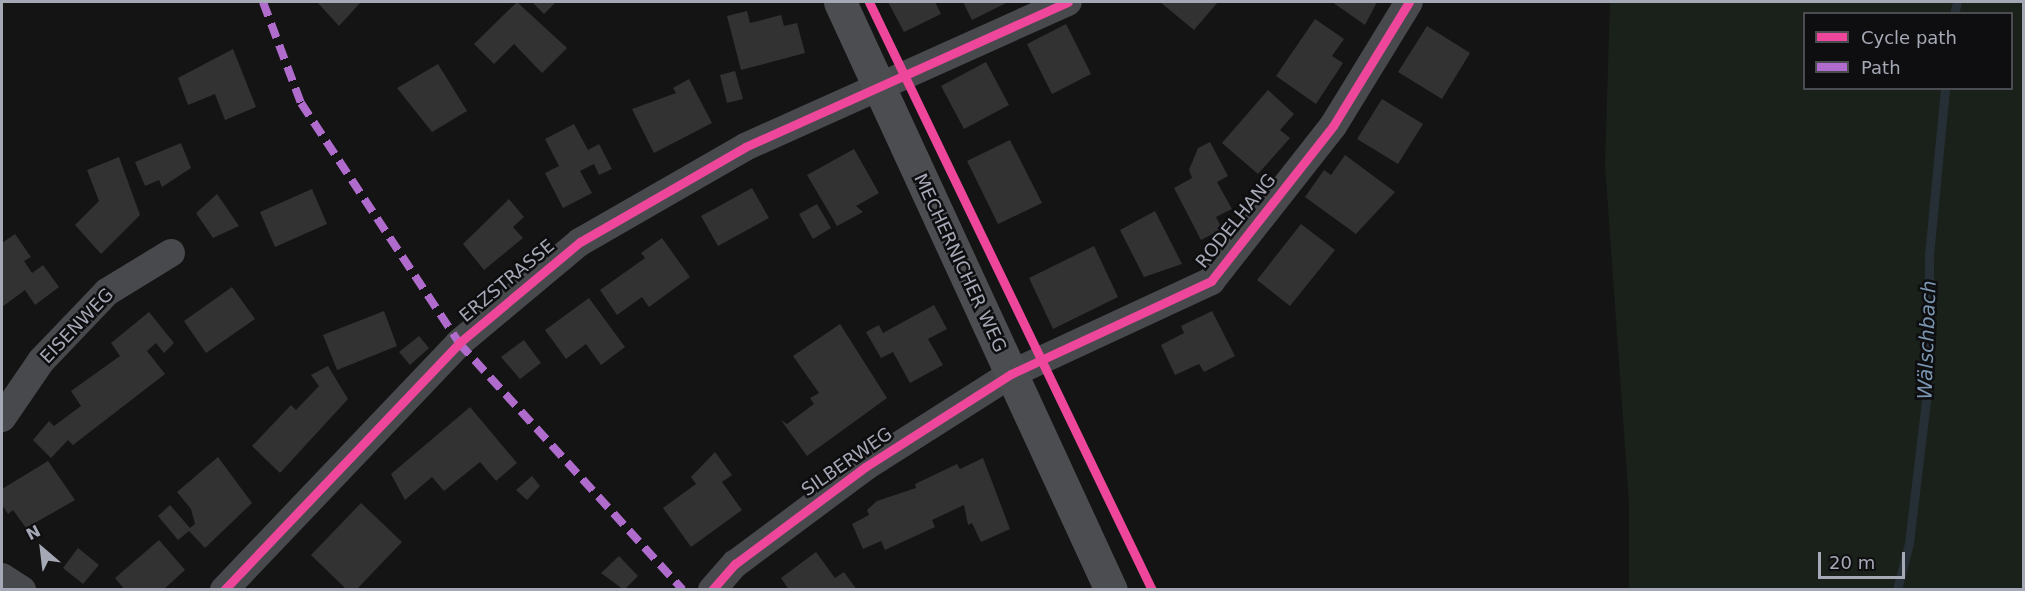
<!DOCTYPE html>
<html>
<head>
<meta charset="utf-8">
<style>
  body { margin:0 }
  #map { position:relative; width:2025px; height:591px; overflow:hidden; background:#141414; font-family:"DejaVu Sans",sans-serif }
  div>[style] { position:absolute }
  .green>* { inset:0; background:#1a211b }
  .stream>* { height:9px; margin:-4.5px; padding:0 4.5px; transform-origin:4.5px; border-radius:4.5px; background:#272f36 }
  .building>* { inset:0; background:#323233 }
  .street>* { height:28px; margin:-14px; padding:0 14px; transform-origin:14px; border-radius:14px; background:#48494d }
  .secondary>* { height:33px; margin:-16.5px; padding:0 16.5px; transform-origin:16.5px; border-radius:16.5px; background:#4c4d51 }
  .quiet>* { height:8px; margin-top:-4px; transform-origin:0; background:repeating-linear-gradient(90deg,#b06ccc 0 15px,transparent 0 23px) }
  .cycleway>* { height:9px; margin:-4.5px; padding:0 4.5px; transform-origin:4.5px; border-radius:4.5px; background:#ed469a }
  span { translate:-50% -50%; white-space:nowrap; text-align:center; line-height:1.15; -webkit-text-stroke:5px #0e0e10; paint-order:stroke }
  .street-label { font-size:18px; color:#a5a9b5 }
  .water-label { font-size:20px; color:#7b96b1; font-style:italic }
  .frame { position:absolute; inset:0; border:3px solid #a5a9b5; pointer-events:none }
  .legend { position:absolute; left:1803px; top:12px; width:210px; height:78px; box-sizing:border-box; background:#0e0e10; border:2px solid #4a4c52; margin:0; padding:8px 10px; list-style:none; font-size:18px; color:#a5a9b5 }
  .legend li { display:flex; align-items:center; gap:12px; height:30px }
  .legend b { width:30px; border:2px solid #4a4c52 }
  .north { position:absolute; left:12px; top:519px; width:60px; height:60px; -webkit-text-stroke:4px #0e0e10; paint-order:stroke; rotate:332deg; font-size:16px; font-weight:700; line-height:24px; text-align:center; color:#a5a9b5 }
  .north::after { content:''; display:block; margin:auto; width:21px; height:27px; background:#a5a9b5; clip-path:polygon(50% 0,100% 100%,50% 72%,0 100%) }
  .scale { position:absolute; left:1818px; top:552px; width:87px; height:27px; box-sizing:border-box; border:3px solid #a5a9b5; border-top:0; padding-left:8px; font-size:18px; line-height:21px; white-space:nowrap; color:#a5a9b5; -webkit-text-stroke:4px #0e0e10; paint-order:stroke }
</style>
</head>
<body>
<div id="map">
  <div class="green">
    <i style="clip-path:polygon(evenodd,1610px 2px,2023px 2px,2023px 589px,1629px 589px,1629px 503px,1605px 165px,1610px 2px,1804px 14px,2012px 14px,2012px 88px,1804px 88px,1804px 14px)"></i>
  </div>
  <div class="stream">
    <i style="left:1954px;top:14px;width:12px;rotate:-76deg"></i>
    <i style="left:1897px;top:590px;width:49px;rotate:-75.7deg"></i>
    <i style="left:1909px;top:543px;width:169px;rotate:-83.2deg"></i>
    <i style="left:1929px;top:375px;width:120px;rotate:-90deg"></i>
    <i style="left:1929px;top:255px;width:168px;rotate:-84.5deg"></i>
  </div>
  <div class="building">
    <i style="clip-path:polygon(317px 2px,361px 2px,339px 26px)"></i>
    <i style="clip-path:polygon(517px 2px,567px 48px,542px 73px,514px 44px,494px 64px,474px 44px)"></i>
    <i style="clip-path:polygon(532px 2px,553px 2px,555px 3px,544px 14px)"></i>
    <i style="clip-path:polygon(888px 2px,935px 2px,941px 14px,904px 32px)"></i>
    <i style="clip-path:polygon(963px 2px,1008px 2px,972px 20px)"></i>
    <i style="clip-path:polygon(1160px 2px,1218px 2px,1194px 30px)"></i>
    <i style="clip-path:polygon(1332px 2px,1377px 2px,1365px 25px)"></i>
    <i style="clip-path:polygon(747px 11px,750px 23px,781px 15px,784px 26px,797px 23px,805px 53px,741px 70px,727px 16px)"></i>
    <i style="clip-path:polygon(1315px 19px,1344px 39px,1332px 56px,1343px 63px,1316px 104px,1276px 76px)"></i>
    <i style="clip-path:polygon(1066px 24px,1091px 74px,1052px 94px,1027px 44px)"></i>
    <i style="clip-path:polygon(1427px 26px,1470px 53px,1442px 99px,1398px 72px)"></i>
    <i style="clip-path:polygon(233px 49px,256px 107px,225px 120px,215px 94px,188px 105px,178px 78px)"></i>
    <i style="clip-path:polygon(986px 62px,1009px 105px,964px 129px,941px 86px)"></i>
    <i style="clip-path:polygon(438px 64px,467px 111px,432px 132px,397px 88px)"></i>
    <i style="clip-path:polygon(735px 71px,743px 99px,727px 103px,720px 75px)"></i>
    <i style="clip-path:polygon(689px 79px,712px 123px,654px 153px,632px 109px,676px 93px,673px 88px)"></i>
    <i style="clip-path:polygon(1268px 90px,1294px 114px,1280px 130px,1290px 138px,1258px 174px,1222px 143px)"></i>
    <i style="clip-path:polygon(1382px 99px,1423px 124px,1398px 164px,1357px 139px)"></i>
    <i style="clip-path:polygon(574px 124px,588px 150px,599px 144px,612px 169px,599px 175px,594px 164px,580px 171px,592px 193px,563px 208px,545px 173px,559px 166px,545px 139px)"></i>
    <i style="clip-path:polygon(1010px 140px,1042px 203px,998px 224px,967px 161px)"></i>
    <i style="clip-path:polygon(1210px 142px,1228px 176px,1217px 182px,1232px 209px,1216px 217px,1222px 229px,1201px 240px,1174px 188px,1192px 178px,1189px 170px,1198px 148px)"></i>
    <i style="clip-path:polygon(181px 143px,191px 168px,162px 187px,159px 180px,145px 186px,135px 162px)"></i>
    <i style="clip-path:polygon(854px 149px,879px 193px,856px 206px,863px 212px,837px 226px,807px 175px)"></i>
    <i style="clip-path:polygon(1345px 155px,1395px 192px,1356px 234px,1305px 197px,1324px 170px,1331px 175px)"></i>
    <i style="clip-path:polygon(119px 157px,140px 215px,101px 254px,75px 225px,99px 201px,87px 170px)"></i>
    <i style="clip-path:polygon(752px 188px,769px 218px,718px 246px,701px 216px)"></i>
    <i style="clip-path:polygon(312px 189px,327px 224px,275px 247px,260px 212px)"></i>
    <i style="clip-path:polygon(217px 194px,239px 226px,213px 238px,196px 213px)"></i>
    <i style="clip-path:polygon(509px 199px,524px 217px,513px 227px,523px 238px,484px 270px,463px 244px)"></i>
    <i style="clip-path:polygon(817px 204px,831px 228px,813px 239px,799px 214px)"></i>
    <i style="clip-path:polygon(1155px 211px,1182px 264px,1144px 277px,1120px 230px)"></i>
    <i style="clip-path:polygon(1301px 224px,1335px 250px,1290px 306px,1257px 280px)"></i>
    <i style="clip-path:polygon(15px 234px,31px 257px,24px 261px,32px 273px,43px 265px,59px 287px,35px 305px,25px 290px,2px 307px,2px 243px)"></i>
    <i style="clip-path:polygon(662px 238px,690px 277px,649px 307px,642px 297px,617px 315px,600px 290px,645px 258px,641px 253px)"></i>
    <i style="clip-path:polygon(1094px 246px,1118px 297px,1053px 329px,1029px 278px)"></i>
    <i style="clip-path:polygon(232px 287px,255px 319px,206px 353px,184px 321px)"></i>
    <i style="clip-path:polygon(589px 298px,625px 347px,601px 365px,586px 344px,566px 359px,545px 330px)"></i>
    <i style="clip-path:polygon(934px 305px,947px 329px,928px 339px,943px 365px,910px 383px,893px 352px,881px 358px,866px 332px,879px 325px,883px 333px)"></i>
    <i style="clip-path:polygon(384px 311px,397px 346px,337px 370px,323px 335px)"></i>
    <i style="clip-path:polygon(1212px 311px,1235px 356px,1204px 372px,1199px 364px,1175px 375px,1161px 345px,1184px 333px,1181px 326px)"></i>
    <i style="clip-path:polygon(149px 312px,174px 343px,164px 353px,156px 343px,147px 351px,165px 374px,73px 445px,68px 440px,51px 458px,33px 440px,49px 421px,54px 426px,81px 406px,71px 391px,120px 356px,111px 343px)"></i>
    <i style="clip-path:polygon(840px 324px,887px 398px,807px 456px,781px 420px,787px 424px,814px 404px,810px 398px,819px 393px,793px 356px)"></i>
    <i style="clip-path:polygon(419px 336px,429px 348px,410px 365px,399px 352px)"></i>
    <i style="clip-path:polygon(524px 340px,541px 363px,520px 379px,501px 357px)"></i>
    <i style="clip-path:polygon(328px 366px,348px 399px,280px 473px,252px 446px,291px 405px,296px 410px,319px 386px,311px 375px)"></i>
    <i style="clip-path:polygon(470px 407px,517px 463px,496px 481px,480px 462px,444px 491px,432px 477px,405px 500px,391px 474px)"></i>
    <i style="clip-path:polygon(715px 452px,732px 475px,722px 482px,742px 510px,691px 547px,663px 508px,696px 484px,691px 477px)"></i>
    <i style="clip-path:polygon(218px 457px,252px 503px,205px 548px,189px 531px,178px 540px,158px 516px,170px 505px,190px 528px,195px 524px,191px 509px,177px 492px)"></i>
    <i style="clip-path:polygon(983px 458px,1010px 529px,981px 542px,972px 523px,968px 525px,964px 505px,932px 520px,935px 527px,885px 550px,881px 541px,863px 549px,852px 524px,869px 515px,867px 510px,877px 501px,916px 488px,915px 484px,957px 464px,960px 469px)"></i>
    <i style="clip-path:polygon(48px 461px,75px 500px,26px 528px,13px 510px,8px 514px,2px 505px,2px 489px)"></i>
    <i style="clip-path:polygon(532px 476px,540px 486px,527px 500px,516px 490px)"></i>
    <i style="clip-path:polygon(361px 503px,402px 542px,356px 590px,347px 590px,311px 555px)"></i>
    <i style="clip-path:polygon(159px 540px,185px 570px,163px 590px,125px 590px,115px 578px)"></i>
    <i style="clip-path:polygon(78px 548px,99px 565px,83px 584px,63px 568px)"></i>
    <i style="clip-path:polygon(816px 552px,835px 578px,844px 572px,857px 590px,789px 590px,781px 578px)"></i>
    <i style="clip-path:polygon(619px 556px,638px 576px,624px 590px,601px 573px)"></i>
  </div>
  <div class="street">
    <i style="left:2px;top:418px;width:69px;rotate:-55.6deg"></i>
    <i style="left:41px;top:361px;width:95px;rotate:-46.3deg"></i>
    <i style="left:107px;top:292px;width:75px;rotate:-31.4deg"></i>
    <i style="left:2px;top:577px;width:24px;rotate:33deg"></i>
    <i style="left:224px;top:590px;width:341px;rotate:-46.4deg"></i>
    <i style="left:459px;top:343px;width:158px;rotate:-39.9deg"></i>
    <i style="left:580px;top:242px;width:190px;rotate:-29.9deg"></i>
    <i style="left:745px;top:147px;width:354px;rotate:-24.2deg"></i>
    <i style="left:712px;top:590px;width:35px;rotate:-49deg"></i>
    <i style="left:735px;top:564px;width:162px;rotate:-36.7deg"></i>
    <i style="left:865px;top:467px;width:173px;rotate:-32.5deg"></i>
    <i style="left:1011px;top:374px;width:221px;rotate:-24.9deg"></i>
    <i style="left:1211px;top:281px;width:197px;rotate:-51.8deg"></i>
    <i style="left:1333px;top:126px;width:145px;rotate:-58.5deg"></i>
  </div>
  <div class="secondary">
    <i style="left:840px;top:2px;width:647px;rotate:65.26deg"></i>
  </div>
  <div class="quiet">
    <i style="left:263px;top:2px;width:108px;rotate:69.4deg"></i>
    <i style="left:301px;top:103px;width:287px;rotate:56.6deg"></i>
    <i style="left:459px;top:343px;width:333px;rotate:47.8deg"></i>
  </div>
  <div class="cycleway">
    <i style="left:869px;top:2px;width:653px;rotate:64.3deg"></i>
    <i style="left:224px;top:590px;width:341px;rotate:-46.4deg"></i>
    <i style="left:459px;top:343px;width:158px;rotate:-39.9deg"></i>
    <i style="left:580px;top:242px;width:190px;rotate:-29.9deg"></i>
    <i style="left:745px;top:147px;width:354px;rotate:-24.2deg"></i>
    <i style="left:712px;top:590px;width:35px;rotate:-49deg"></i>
    <i style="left:735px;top:564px;width:162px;rotate:-36.7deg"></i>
    <i style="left:865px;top:467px;width:173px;rotate:-32.5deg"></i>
    <i style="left:1011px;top:374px;width:221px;rotate:-24.9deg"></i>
    <i style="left:1211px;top:281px;width:197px;rotate:-51.8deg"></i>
    <i style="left:1333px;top:126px;width:145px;rotate:-58.5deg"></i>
  </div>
  <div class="street-label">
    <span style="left:1236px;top:221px;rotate:-51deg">RODELHANG</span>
    <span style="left:960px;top:263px;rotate:65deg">MECHERNICHER WEG</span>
    <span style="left:507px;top:281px;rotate:-40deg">ERZSTRASSE</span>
    <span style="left:77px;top:326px;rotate:-46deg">EISENWEG</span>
    <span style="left:847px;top:462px;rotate:-35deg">SILBERWEG</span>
  </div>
  <div class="water-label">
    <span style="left:1927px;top:340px;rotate:-88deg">Wälschbach</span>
  </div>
  <div class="frame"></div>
  <ul class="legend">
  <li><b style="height:8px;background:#ed469a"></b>Cycle path</li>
  <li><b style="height:8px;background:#b06ccc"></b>Path</li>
  </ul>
  <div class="north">N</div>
  <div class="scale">20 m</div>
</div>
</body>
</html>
